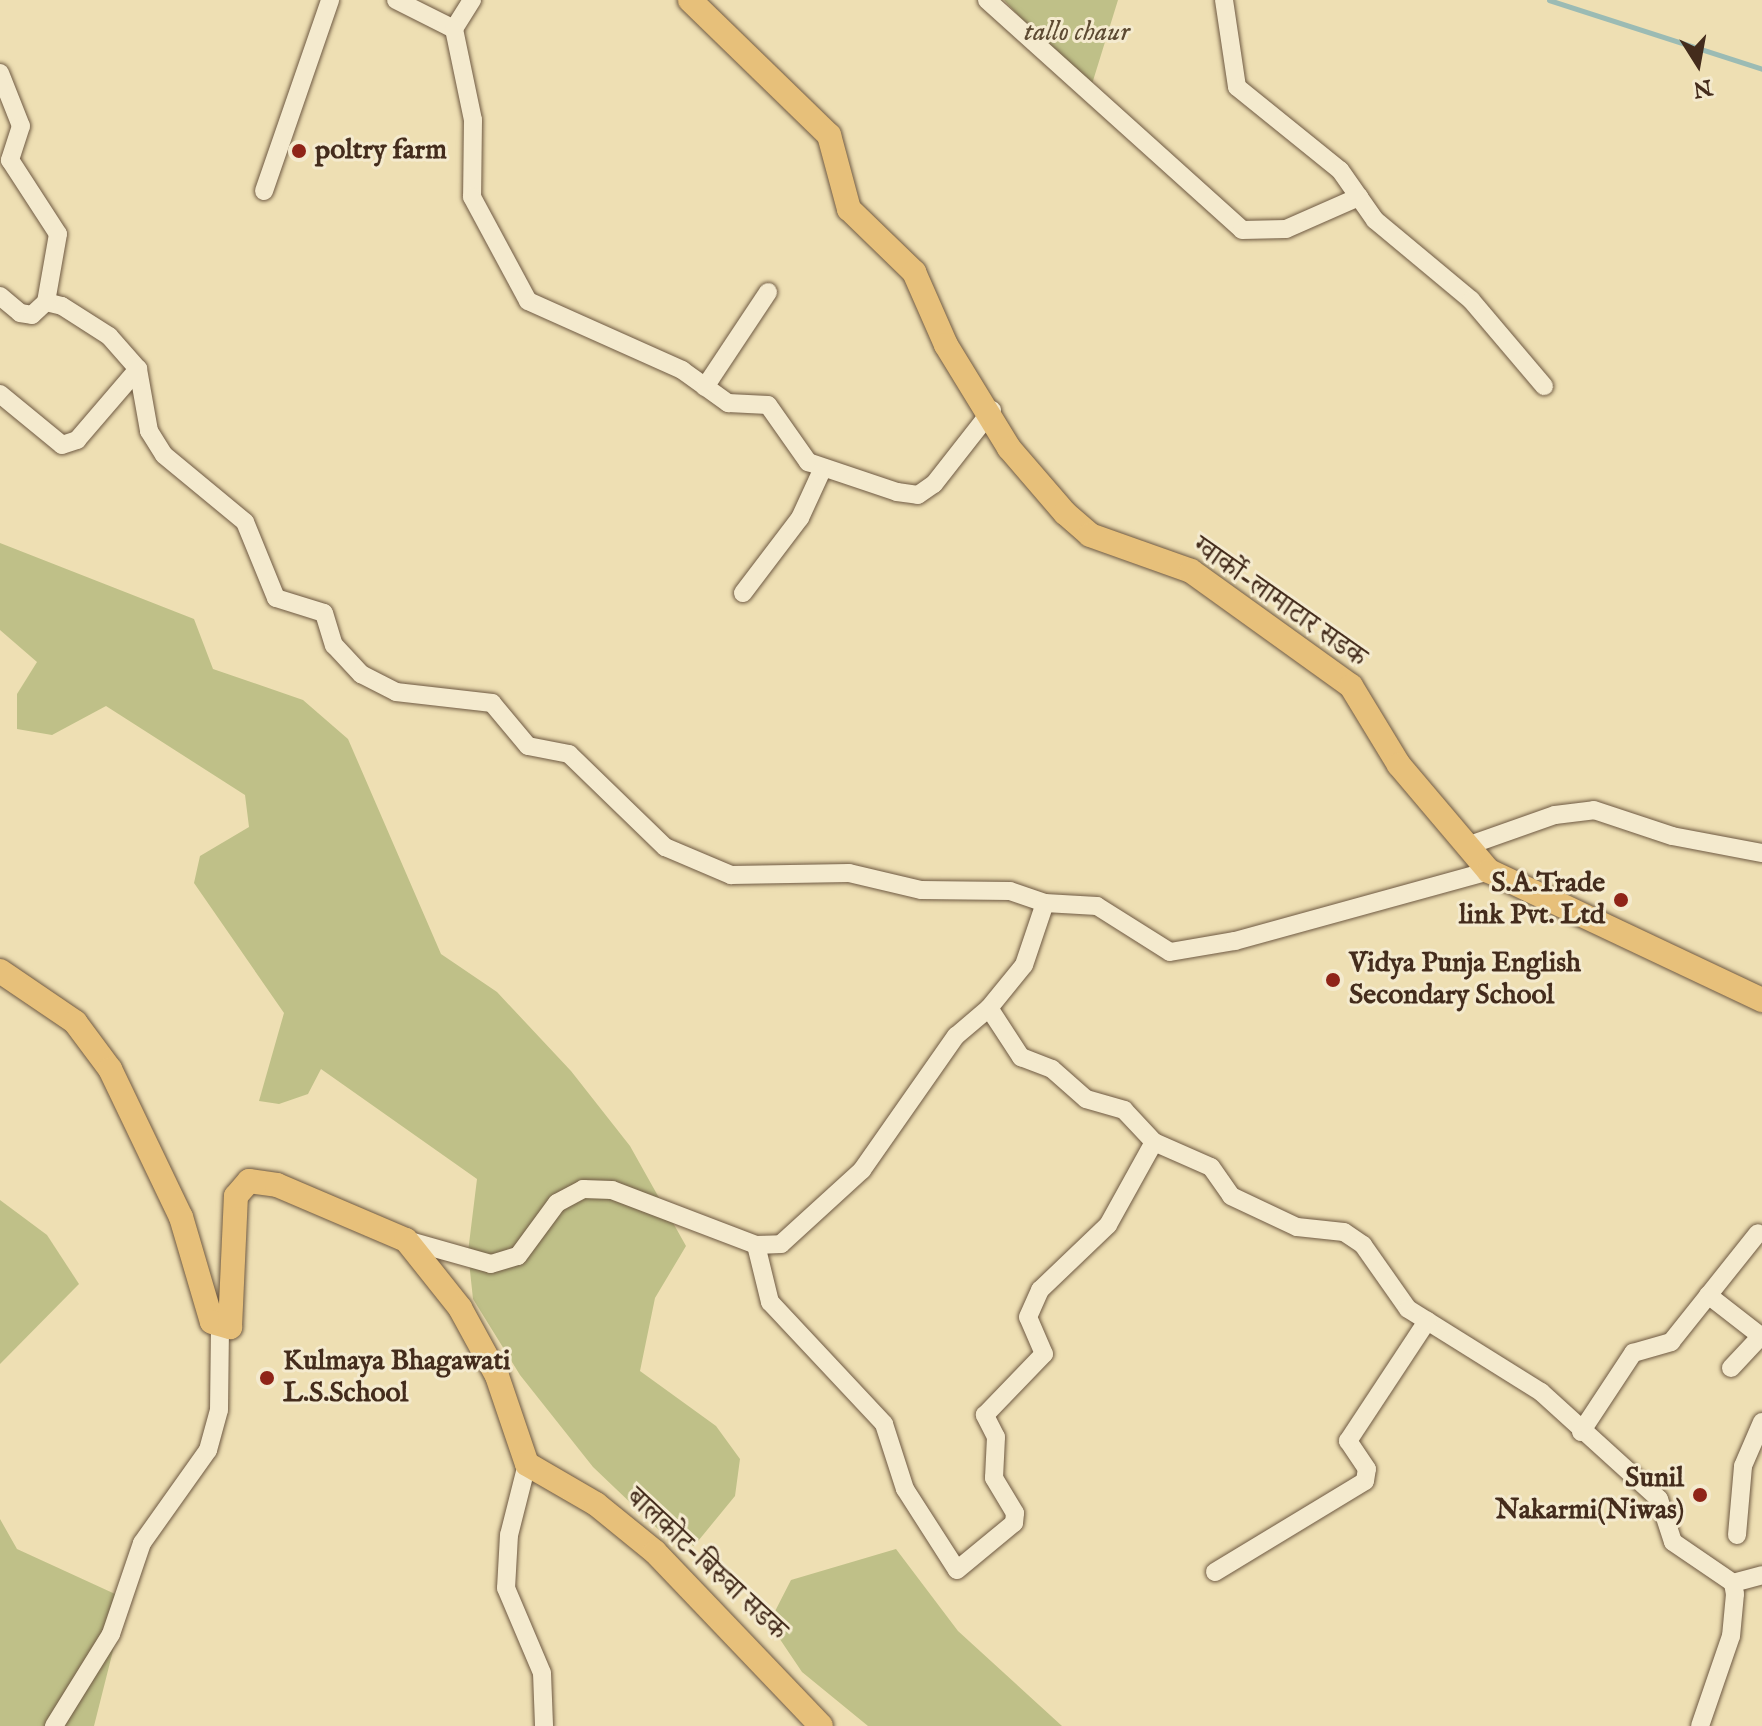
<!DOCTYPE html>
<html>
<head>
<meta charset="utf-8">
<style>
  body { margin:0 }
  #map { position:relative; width:1762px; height:1726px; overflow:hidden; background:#eedfb3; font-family:"IM FELL English","Noto Serif Devanagari",serif }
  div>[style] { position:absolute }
  .green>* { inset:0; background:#bfc088 }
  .stream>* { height:5px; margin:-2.5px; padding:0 2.5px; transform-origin:2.5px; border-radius:2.5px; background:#9bbbb4 }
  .roads { filter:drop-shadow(0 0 2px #6e5942) drop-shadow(0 0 2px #6e5942) }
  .minor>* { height:18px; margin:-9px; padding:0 9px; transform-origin:9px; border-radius:9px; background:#f4eace }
  .major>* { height:24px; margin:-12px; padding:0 12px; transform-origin:12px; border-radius:12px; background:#e7c07a }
  .dots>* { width:22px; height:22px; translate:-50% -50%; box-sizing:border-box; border:4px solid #f4eace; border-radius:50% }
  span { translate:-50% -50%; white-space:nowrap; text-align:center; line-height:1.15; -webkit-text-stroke:6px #f4eace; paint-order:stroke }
  .park-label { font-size:28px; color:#5d4a32; font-style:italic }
  .poi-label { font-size:28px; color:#442c1c; font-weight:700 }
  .left { translate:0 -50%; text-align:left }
  .right { translate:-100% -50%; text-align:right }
  .street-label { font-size:28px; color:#442c1c }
  .north { position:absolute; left:1658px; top:24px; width:80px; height:80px; -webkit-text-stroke:6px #f4eace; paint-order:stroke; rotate:169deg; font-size:22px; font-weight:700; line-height:32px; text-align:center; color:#442c1c }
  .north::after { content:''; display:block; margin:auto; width:28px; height:36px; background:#442c1c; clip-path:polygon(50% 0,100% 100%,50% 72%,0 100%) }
</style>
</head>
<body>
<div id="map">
  <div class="green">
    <i style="clip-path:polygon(1004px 0,1118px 0,1088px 97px,1048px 47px)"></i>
    <i style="clip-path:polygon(0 543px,194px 619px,213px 669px,303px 700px,348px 739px,441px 954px,497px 992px,571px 1071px,630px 1146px,686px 1246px,655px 1298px,640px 1371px,716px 1426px,740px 1459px,735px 1496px,694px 1546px,659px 1530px,593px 1467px,520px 1375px,473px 1299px,468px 1252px,477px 1179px,321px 1069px,308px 1094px,279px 1104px,259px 1101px,284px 1013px,194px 883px,200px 856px,249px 827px,245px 795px,106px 706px,52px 735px,17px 729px,17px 694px,37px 662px,0 630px)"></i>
    <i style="clip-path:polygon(0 1200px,47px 1235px,79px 1284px,0 1364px)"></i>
    <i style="clip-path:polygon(0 1519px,17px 1549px,126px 1599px,94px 1726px,0 1726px)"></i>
    <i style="clip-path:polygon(896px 1549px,958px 1631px,1062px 1726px,868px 1726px,802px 1672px,769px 1623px,791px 1580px)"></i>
  </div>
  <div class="stream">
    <i style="left:1549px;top:0;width:224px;rotate:17.9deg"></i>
  </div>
  <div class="roads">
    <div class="minor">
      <i style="left:396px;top:0;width:65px;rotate:26.6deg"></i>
      <i style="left:472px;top:0;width:34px;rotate:122deg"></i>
      <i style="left:454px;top:29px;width:93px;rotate:78.2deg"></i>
      <i style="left:473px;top:120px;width:77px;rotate:90.7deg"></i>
      <i style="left:472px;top:197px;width:118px;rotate:61.7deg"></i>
      <i style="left:528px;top:301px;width:169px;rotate:24.1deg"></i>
      <i style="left:682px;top:370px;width:57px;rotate:35.7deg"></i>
      <i style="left:728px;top:403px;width:40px;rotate:2.9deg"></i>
      <i style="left:768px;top:405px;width:70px;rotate:54.9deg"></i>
      <i style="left:808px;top:462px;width:94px;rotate:18.6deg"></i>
      <i style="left:897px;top:492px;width:21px;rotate:8deg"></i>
      <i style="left:918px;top:495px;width:19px;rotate:-35deg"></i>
      <i style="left:934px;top:484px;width:94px;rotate:-51.9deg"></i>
      <i style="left:987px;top:0;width:343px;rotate:42deg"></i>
      <i style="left:1242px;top:230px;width:44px;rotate:-1.3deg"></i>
      <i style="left:1286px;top:229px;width:80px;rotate:-23.7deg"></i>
      <i style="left:1224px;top:0;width:88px;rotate:81.5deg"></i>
      <i style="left:1237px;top:87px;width:132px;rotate:38.9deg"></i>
      <i style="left:1340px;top:170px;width:61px;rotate:55deg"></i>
      <i style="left:1375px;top:220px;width:125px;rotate:39.8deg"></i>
      <i style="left:1471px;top:300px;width:113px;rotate:49.7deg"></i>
      <i style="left:0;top:73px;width:57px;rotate:68.4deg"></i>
      <i style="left:21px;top:126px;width:36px;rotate:108deg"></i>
      <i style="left:10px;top:160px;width:88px;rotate:57deg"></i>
      <i style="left:58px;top:234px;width:69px;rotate:100deg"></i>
      <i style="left:264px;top:191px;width:202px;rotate:-70.9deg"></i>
      <i style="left:0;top:296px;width:26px;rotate:40deg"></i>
      <i style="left:20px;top:313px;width:12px;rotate:9deg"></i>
      <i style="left:32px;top:315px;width:19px;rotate:-43deg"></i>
      <i style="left:46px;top:302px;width:16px;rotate:14deg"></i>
      <i style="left:62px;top:306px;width:56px;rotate:32.6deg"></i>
      <i style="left:109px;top:336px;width:44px;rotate:48.7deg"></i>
      <i style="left:138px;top:369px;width:63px;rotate:79.9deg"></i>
      <i style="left:149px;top:431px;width:28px;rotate:58deg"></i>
      <i style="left:164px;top:455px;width:105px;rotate:39.6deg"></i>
      <i style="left:245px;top:522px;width:82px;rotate:67.8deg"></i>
      <i style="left:276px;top:598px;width:50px;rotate:17.4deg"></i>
      <i style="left:324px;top:613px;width:34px;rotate:73deg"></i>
      <i style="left:334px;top:645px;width:40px;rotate:47deg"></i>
      <i style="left:361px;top:674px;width:39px;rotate:27deg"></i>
      <i style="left:396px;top:692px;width:97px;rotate:6.5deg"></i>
      <i style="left:492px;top:703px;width:56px;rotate:50.1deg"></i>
      <i style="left:528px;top:746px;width:42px;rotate:11deg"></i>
      <i style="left:569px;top:754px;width:134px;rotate:44.1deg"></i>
      <i style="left:665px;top:847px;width:72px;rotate:23deg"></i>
      <i style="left:731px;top:875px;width:118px;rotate:-1deg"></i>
      <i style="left:849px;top:873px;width:74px;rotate:13.3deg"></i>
      <i style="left:921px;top:890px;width:89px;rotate:0.6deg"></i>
      <i style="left:1010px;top:891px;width:37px;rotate:19deg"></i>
      <i style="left:705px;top:387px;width:114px;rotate:-56.4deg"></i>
      <i style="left:0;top:394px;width:80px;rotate:39.4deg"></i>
      <i style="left:62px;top:445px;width:16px;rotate:-18deg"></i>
      <i style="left:77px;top:440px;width:94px;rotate:-49.3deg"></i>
      <i style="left:743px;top:593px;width:94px;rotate:-52.8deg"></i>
      <i style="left:800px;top:518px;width:55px;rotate:-65.3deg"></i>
      <i style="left:1467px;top:846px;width:93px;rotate:-19.4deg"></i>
      <i style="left:1555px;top:815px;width:39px;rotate:-7deg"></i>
      <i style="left:1594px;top:810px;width:82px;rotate:18.4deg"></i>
      <i style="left:1672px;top:836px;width:92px;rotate:10.7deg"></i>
      <i style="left:989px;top:1008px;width:55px;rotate:-50.9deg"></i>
      <i style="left:1024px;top:965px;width:65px;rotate:-71.3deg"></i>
      <i style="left:1045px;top:903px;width:52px;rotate:3.3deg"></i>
      <i style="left:1097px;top:906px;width:86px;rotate:32.2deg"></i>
      <i style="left:1170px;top:952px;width:66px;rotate:-9.6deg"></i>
      <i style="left:1235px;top:941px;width:263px;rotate:-15.4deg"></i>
      <i style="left:406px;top:1240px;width:88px;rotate:15.8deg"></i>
      <i style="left:491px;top:1264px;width:28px;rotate:-17deg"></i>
      <i style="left:518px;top:1256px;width:66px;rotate:-53.7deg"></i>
      <i style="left:557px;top:1203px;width:30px;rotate:-28deg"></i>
      <i style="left:583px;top:1189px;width:29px;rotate:2deg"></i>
      <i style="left:612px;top:1190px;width:154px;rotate:20.9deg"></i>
      <i style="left:756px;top:1245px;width:25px;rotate:-2deg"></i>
      <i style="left:781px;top:1244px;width:110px;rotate:-42.4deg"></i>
      <i style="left:862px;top:1170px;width:164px;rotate:-55deg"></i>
      <i style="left:956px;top:1036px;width:43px;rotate:-40.3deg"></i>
      <i style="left:989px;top:1008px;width:59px;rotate:56.9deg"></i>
      <i style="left:1021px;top:1057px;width:33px;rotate:21deg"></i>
      <i style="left:1052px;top:1069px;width:45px;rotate:41.4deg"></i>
      <i style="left:1086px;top:1099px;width:40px;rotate:16deg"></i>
      <i style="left:1124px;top:1110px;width:44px;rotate:46.8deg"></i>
      <i style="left:1154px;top:1142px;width:62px;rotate:23.7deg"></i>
      <i style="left:1211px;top:1167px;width:35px;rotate:55deg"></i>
      <i style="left:1231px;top:1196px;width:73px;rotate:25.2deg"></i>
      <i style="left:1297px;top:1227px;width:47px;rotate:6.1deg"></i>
      <i style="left:1344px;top:1232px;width:23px;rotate:34deg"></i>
      <i style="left:1363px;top:1245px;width:78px;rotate:54.9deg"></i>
      <i style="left:1408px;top:1309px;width:157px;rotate:32deg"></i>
      <i style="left:1541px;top:1392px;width:159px;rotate:42.2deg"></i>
      <i style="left:1659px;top:1499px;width:45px;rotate:72deg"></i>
      <i style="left:1673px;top:1542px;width:73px;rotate:34.3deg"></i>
      <i style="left:1733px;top:1583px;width:11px;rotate:80deg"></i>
      <i style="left:1735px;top:1594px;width:42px;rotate:95.4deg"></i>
      <i style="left:1731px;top:1636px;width:95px;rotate:109deg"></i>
      <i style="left:756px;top:1245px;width:59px;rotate:76.2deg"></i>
      <i style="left:770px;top:1302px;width:167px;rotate:46.9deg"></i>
      <i style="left:884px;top:1424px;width:68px;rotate:72.1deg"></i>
      <i style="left:905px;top:1489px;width:96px;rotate:57.3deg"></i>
      <i style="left:957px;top:1570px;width:74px;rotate:-39.5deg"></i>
      <i style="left:1014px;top:1523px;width:10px;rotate:-84deg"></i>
      <i style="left:1015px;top:1513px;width:41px;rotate:-121deg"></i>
      <i style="left:994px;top:1478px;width:41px;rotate:-87.2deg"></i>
      <i style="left:996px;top:1437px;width:25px;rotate:-117deg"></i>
      <i style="left:985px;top:1415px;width:85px;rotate:-46deg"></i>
      <i style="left:1044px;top:1354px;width:40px;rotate:-113.4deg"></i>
      <i style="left:1028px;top:1317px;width:30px;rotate:-66deg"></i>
      <i style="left:1040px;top:1290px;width:94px;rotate:-43.7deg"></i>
      <i style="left:1108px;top:1225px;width:95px;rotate:-61deg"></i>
      <i style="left:1708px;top:1295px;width:68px;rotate:37.9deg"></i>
      <i style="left:1731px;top:1368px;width:45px;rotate:-46.8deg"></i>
      <i style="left:1581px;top:1432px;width:95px;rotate:-56.6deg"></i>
      <i style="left:1633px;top:1353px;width:40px;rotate:-16deg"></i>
      <i style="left:1671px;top:1342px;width:139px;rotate:-51.4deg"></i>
      <i style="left:527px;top:1464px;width:73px;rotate:104.2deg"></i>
      <i style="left:509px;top:1535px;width:53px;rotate:93.2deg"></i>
      <i style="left:506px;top:1588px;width:92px;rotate:67deg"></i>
      <i style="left:542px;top:1673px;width:53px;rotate:87.8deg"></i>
      <i style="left:1737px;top:1535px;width:69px;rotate:-85deg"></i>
      <i style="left:1743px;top:1466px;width:48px;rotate:-66.6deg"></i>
      <i style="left:1215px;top:1572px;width:175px;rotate:-31.2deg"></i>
      <i style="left:1365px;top:1481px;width:12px;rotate:-81deg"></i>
      <i style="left:1367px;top:1469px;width:34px;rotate:-124deg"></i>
      <i style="left:1348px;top:1441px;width:144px;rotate:-56.6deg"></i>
      <i style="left:1733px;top:1583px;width:30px;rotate:-15deg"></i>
      <i style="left:54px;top:1726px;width:108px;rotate:-58.2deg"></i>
      <i style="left:111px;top:1634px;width:96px;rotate:-71.2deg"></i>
      <i style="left:142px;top:1543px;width:114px;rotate:-54.6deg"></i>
      <i style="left:208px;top:1450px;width:41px;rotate:-74.6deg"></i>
      <i style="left:219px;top:1410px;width:82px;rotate:-89.3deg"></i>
    </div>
    <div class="major">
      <i style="left:690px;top:0;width:194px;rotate:44.2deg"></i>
      <i style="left:829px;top:135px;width:77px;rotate:74.9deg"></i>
      <i style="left:849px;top:209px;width:91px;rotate:44.1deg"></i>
      <i style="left:914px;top:272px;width:80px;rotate:66.3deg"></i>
      <i style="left:946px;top:345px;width:121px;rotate:58.5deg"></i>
      <i style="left:1009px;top:448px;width:86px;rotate:49.3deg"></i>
      <i style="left:1065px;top:513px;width:33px;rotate:41deg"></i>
      <i style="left:1090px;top:535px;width:107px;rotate:19.6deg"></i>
      <i style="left:1191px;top:571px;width:197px;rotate:35.7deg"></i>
      <i style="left:1351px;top:686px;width:92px;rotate:58.7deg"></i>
      <i style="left:1399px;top:765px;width:139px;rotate:49.7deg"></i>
      <i style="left:1489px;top:871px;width:302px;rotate:25.3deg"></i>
      <i style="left:0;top:971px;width:91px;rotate:34.2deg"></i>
      <i style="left:75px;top:1022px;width:59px;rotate:53.3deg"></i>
      <i style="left:110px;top:1069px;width:164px;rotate:64.4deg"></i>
      <i style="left:181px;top:1217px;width:109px;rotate:73.6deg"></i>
      <i style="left:212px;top:1322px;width:19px;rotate:16deg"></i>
      <i style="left:230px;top:1327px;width:131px;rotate:-87.4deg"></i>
      <i style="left:236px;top:1196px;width:20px;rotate:-49deg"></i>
      <i style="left:249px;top:1181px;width:28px;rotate:8deg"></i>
      <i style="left:277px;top:1185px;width:140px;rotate:23.1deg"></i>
      <i style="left:406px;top:1240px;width:87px;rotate:51.5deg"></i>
      <i style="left:460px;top:1308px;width:77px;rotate:61.4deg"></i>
      <i style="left:497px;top:1376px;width:93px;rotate:71.2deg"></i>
      <i style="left:527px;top:1464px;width:80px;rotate:30.1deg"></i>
      <i style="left:596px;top:1504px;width:76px;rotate:39.1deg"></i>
      <i style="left:655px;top:1552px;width:240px;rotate:46.3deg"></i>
    </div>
  </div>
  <div class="dots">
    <i style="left:299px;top:151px;background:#8f2418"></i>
    <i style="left:1621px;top:900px;background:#8f2418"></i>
    <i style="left:1333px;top:980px;background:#8f2418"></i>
    <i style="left:267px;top:1378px;background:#8f2418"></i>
    <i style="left:1700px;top:1495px;background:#8f2418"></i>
  </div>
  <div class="park-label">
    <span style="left:1077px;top:33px">tallo chaur</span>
  </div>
  <div class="poi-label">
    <span class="left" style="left:315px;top:151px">poltry farm</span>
    <span class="right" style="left:1605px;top:900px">S.A.Trade<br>link Pvt. Ltd</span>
    <span class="left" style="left:1349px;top:980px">Vidya Punja English<br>Secondary School</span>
    <span class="left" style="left:283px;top:1378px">Kulmaya Bhagawati<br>L.S.School</span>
    <span class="right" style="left:1684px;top:1495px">Sunil<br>Nakarmi(Niwas)</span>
  </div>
  <div class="street-label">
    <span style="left:1279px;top:603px;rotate:35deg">ग्वार्को-लामाटार सडक</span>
    <span style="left:706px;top:1565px;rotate:43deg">बालकोट-बिरुवा सडक</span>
  </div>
  <div class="north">N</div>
</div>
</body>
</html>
